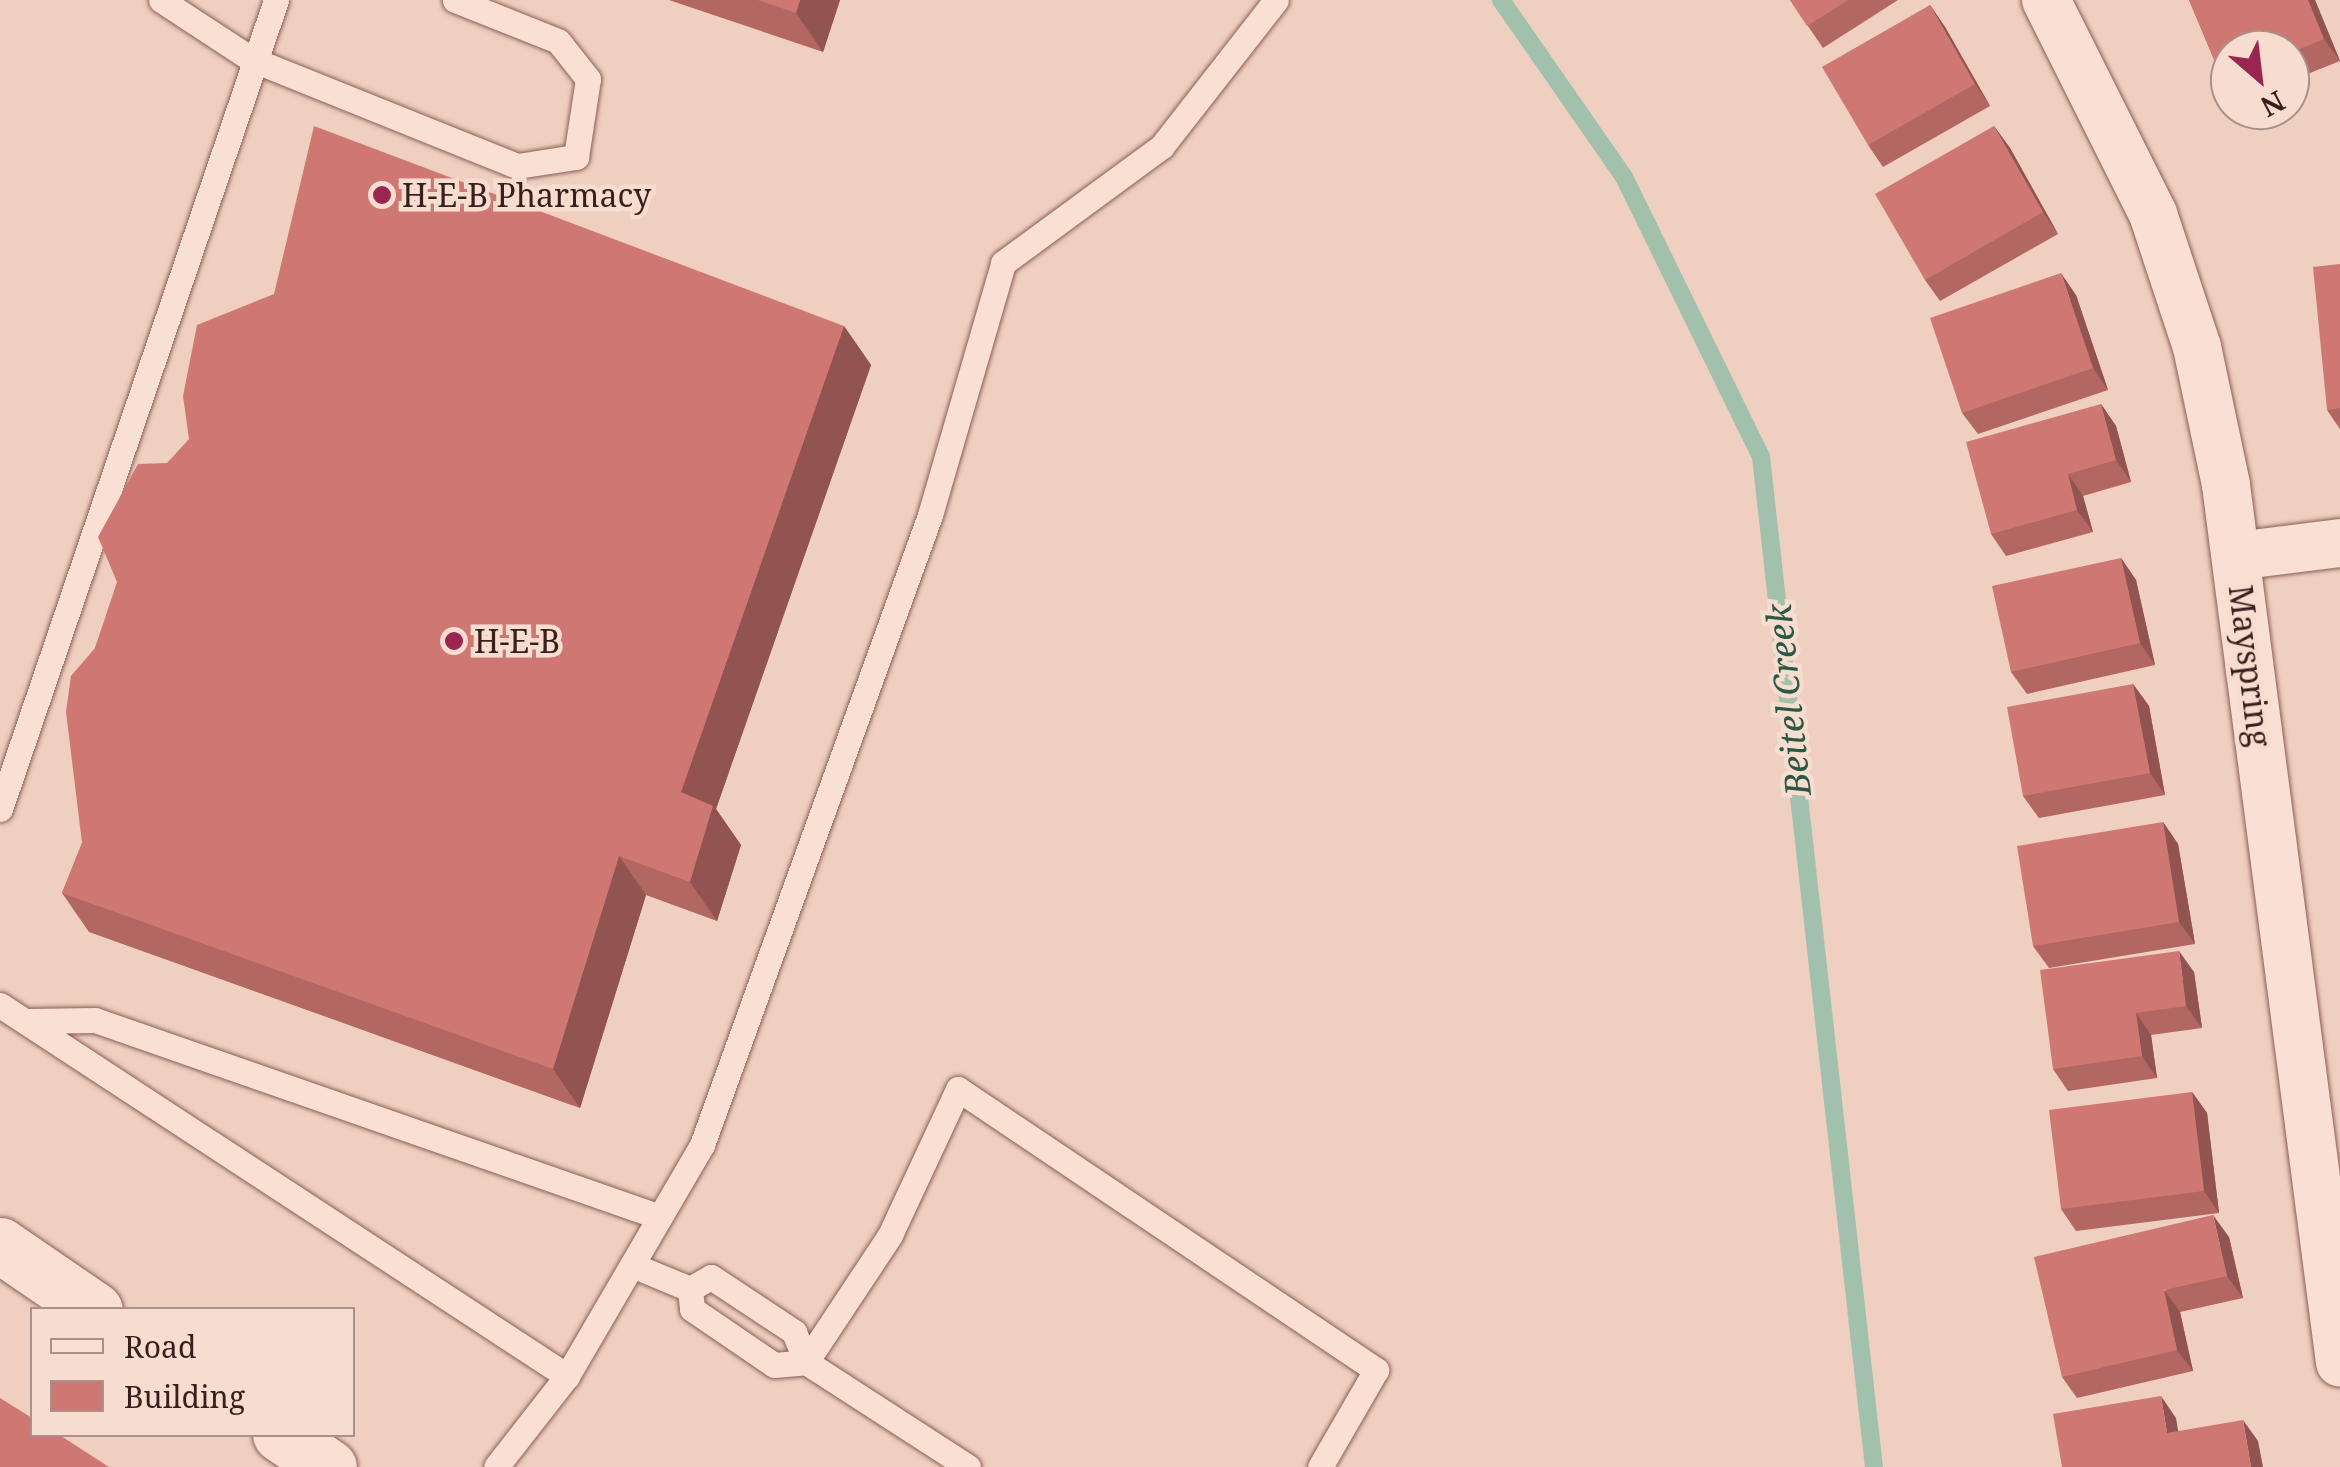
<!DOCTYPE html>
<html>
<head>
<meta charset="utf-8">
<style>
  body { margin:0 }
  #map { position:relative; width:2340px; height:1467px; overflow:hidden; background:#efcfbf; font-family:"Noto Serif",serif }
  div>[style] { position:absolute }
  .stream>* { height:18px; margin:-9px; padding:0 9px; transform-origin:9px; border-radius:9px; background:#a2c1ad }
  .roads { filter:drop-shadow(0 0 2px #895f57) drop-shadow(0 0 2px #895f57) }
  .service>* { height:25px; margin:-12.5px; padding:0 12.5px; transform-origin:12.5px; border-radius:12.5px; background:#fae0d2 }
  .minor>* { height:48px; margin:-24px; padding:0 24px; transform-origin:24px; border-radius:24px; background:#fae0d2 }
  .secondary>* { height:55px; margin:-27.5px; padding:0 27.5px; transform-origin:27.5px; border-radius:27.5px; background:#fae0d2 }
  .wall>* { inset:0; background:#b26763 }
  .shaded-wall>* { inset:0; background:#915450 }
  .building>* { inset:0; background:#cf7873 }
  .dots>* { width:28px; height:28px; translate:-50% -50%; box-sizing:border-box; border:5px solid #f7ddcf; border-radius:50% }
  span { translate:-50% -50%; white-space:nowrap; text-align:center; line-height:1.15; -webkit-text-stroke:9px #f7ddcf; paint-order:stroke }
  .poi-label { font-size:32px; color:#371f1c }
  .left { translate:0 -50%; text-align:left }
  .street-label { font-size:32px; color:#371f1c }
  .water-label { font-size:35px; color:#2a5844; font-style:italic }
  .legend { position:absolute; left:30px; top:1307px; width:325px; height:130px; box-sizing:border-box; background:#f7ddcf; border:2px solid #aa9187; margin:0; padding:12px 18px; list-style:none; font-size:30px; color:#371f1c }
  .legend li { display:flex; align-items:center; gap:20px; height:50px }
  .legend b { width:50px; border:2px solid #aa9187 }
  .north { position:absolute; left:2210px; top:30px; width:100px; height:100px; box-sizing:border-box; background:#f7ddcf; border:2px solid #aa9187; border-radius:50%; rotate:152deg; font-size:28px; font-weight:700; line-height:40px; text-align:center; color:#371f1c }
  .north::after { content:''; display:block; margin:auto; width:35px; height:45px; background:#9a2550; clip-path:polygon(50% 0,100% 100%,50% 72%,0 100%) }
</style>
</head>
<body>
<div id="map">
  <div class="stream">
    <i style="left:1501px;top:0;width:216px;rotate:55.2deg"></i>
    <i style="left:1624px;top:177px;width:312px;rotate:63.9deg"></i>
    <i style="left:1761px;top:457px;width:1016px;rotate:83.62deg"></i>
  </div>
  <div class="roads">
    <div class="service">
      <i style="left:161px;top:0;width:108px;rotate:33.2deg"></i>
      <i style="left:251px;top:59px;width:287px;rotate:21.9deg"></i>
      <i style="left:517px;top:166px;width:60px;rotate:-8.7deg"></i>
      <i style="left:576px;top:157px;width:79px;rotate:-81.3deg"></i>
      <i style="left:588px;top:79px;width:48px;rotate:-128.3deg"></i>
      <i style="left:558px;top:41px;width:111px;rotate:-158.3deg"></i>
      <i style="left:0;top:809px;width:855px;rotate:-71.16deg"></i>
      <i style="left:0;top:1005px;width:678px;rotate:33.2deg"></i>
      <i style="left:567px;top:1376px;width:115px;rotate:128deg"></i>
      <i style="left:29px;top:1021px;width:66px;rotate:-0.9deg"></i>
      <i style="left:95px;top:1020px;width:598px;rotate:19.22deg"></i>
      <i style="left:632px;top:1265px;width:63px;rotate:22.5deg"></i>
      <i style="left:690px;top:1289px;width:24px;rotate:-30deg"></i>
      <i style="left:711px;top:1277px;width:100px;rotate:33.5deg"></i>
      <i style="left:794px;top:1332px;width:32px;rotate:68deg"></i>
      <i style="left:806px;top:1362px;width:193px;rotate:32.9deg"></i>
      <i style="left:690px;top:1289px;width:20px;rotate:84deg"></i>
      <i style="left:692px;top:1309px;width:99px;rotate:34.3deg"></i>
      <i style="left:774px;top:1365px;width:32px;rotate:-5deg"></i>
      <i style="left:806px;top:1362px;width:152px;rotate:-56.5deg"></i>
      <i style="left:890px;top:1235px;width:161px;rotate:-65deg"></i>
      <i style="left:958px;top:1089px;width:504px;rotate:33.91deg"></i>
      <i style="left:1376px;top:1370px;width:112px;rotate:120deg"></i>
      <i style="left:567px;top:1376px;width:268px;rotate:-59.7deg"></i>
      <i style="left:702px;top:1145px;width:670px;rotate:-70.1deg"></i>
      <i style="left:930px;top:515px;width:262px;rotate:-73.8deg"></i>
      <i style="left:1003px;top:263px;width:197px;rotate:-36.3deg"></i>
      <i style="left:1162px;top:146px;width:185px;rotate:-52deg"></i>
    </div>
    <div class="minor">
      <i style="left:2046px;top:0;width:239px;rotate:63.4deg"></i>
      <i style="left:2153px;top:214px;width:140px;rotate:71.7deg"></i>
      <i style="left:2197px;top:347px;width:141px;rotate:78.1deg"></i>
      <i style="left:2226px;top:485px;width:885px;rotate:82.6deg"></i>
      <i style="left:2236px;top:556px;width:105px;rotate:-7.1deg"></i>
    </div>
    <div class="secondary">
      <i style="left:0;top:1245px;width:115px;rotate:34.4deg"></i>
      <i style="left:280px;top:1434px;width:59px;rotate:34deg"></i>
    </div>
  </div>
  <div class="wall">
    <i style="clip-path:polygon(669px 0,840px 0,823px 52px)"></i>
    <i style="clip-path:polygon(1790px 0,1898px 0,1823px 48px)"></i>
    <i style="clip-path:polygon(2189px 0,2315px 0,2340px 61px,2290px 81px,2290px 50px,2230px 50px,2230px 92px,2223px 81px)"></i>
    <i style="clip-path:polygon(1930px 5px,1945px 27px,1990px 106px,1883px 167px,1868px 145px)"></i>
    <i style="clip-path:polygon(1994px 126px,2010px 148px,2058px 234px,1940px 301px,1925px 280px)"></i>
    <i style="clip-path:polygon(2340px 264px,2340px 429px,2327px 410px)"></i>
    <i style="clip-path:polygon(2076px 295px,2108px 390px,1978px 434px,1962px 413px)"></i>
    <i style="clip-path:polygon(844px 326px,871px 365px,716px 809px,741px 845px,717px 921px,646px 895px,580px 1108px,89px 932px,62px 893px,82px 843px,95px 648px,167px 463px)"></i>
    <i style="clip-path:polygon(2101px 404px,2116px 426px,2131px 482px,2083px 496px,2093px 532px,2006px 556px,1991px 534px)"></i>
    <i style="clip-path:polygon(2121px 558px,2136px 580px,2155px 665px,2027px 694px,2011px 672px)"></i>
    <i style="clip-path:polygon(2133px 684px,2149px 706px,2165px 795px,2039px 818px,2023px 796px)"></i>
    <i style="clip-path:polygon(2163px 822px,2178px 844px,2195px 944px,2049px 968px,2033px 946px)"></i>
    <i style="clip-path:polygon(2194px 972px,2202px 1028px,2151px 1035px,2157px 1078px,2068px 1091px,2053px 1069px)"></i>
    <i style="clip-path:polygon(2192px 1092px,2207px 1113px,2219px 1213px,2076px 1231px,2061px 1209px)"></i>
    <i style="clip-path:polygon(2229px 1237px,2243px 1298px,2180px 1312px,2193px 1371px,2077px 1398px,2062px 1377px)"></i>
  </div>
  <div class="shaded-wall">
    <i style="clip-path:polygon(800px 0,840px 0,823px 52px,796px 13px)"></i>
    <i style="clip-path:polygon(2308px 0,2315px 0,2340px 61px,2324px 39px)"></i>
    <i style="clip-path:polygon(1930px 5px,1945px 27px,1990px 106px,1975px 84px)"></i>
    <i style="clip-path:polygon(1994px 126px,2010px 148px,2058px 234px,2043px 212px)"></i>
    <i style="clip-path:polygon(2061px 273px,2076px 295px,2108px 390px,2093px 368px)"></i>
    <i style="clip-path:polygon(844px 326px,871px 365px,716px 809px,741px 845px,717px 921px,690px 882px,681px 792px)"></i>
    <i style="clip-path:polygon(2101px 404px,2116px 426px,2131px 482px,2116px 460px)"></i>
    <i style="clip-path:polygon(2068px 474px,2083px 496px,2093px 532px,2077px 510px)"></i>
    <i style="clip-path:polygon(2121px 558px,2136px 580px,2155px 665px,2140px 643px)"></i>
    <i style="clip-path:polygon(2133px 684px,2149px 706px,2165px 795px,2150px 773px)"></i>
    <i style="clip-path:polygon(2163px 822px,2178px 844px,2195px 944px,2179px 922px)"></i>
    <i style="clip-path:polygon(619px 856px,646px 895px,580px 1108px,553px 1069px)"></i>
    <i style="clip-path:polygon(2179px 951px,2194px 972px,2202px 1028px,2186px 1006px)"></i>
    <i style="clip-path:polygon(2136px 1013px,2151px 1035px,2157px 1078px,2142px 1056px)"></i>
    <i style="clip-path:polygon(2192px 1092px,2207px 1113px,2219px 1213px,2204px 1191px)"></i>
    <i style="clip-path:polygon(2213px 1215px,2229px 1237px,2243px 1298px,2227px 1276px)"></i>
    <i style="clip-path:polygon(2164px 1290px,2180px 1312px,2193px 1371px,2177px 1350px)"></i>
    <i style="clip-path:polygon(2161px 1396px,2176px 1418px,2182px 1455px,2167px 1433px)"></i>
    <i style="clip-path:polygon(2243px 1420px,2258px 1441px,2263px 1467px,2251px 1467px)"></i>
  </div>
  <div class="building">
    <i style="clip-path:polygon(758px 0,800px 0,796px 13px)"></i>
    <i style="clip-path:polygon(1790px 0,1848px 0,1807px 26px)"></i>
    <i style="clip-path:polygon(2189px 0,2308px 0,2324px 39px,2290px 53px,2290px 50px,2230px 50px,2230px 78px,2223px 81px)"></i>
    <i style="clip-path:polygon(1930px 5px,1975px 84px,1868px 145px,1822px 67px)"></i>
    <i style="clip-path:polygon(314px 126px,844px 326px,681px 792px,713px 806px,690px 882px,619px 856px,553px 1069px,62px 893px,82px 843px,66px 712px,71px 676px,95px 648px,117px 582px,98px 537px,138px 464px,167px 463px,189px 439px,183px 396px,197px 325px,274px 294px)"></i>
    <i style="clip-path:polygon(1994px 126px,2043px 212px,1925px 280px,1875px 194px)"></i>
    <i style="clip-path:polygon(2340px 264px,2340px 408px,2327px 410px,2313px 267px)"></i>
    <i style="clip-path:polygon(2061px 273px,2093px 368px,1962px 413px,1930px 318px)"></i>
    <i style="clip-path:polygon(2101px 404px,2116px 460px,2068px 474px,2077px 510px,1991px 534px,1966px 442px)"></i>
    <i style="clip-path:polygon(2121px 558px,2140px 643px,2011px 672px,1992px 586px)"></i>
    <i style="clip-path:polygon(2133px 684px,2150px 773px,2023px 796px,2007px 707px)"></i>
    <i style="clip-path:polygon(2163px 822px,2179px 922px,2033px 946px,2017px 846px)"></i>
    <i style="clip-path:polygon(2179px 951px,2186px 1006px,2136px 1013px,2142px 1056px,2053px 1069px,2040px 970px)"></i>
    <i style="clip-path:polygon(2192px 1092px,2204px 1191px,2061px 1209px,2049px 1110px)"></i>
    <i style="clip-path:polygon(2213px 1215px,2227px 1276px,2164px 1290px,2177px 1350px,2062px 1377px,2034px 1257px)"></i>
    <i style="clip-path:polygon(2161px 1396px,2167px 1433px,2243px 1420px,2251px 1467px,2062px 1467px,2053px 1414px)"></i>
    <i style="clip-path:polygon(0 1398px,32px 1418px,32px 1434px,58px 1434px,109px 1467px,0 1467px)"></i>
  </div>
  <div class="dots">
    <i style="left:382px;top:195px;background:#9a2550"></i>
    <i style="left:454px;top:641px;background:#9a2550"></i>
  </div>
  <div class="poi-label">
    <span class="left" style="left:402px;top:195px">H-E-B Pharmacy</span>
    <span class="left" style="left:474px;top:641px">H-E-B</span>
  </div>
  <div class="street-label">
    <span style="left:2250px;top:666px;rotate:83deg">Mayspring</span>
  </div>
  <div class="water-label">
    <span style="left:1788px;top:700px;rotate:-96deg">Beitel Creek</span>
  </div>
  <ul class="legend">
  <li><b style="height:12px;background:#fae0d2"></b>Road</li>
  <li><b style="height:28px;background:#cf7873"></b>Building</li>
  </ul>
  <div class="north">N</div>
</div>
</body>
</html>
